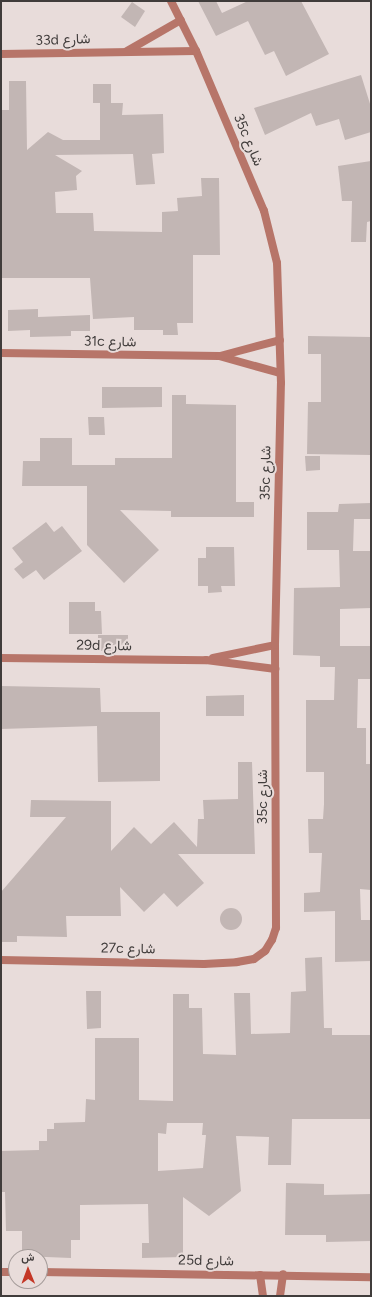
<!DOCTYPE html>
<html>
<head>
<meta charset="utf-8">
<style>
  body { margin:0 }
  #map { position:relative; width:372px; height:1297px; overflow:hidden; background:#e8dcda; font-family:Figtree,Vazirmatn,sans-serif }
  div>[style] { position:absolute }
  .building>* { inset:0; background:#c2b6b4 }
  .round { border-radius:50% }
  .minor>* { height:8px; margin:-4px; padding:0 4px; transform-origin:4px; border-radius:4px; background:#b77569 }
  span { translate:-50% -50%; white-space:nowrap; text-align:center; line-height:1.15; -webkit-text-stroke:4px #e8dcda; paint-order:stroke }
  .street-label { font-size:14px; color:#403c3b }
  .frame { position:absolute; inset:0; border:2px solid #403c3b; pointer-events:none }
  .north { position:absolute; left:8px; top:1249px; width:40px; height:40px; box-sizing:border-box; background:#e8dcda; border:1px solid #a59c9a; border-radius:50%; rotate:359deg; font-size:11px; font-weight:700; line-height:16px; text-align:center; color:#403c3b }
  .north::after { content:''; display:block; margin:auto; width:14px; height:18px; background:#c43726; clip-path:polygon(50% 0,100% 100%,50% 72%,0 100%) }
</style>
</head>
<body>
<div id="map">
  <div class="building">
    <i style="clip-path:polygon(198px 1px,216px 1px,222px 13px,248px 1px,301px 1px,329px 54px,286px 76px,274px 51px,265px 55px,248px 21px,216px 36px)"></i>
    <i style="clip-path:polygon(132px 2px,145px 11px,135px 27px,121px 17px)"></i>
    <i style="clip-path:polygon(361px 75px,371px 107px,371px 132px,345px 140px,339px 119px,316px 126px,311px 113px,265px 135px,254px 108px)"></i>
    <i style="clip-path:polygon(9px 81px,26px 81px,27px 150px,48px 132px,63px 140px,100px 140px,100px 103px,93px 103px,93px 84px,111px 84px,111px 103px,123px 103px,122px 115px,163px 114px,164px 153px,152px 154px,155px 184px,136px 185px,133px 154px,55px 155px,82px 171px,76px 176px,77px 190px,55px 192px,56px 213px,93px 213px,94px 231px,162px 232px,162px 212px,178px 211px,177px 198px,202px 196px,201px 178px,219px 178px,220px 255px,193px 255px,193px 323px,177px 323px,178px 335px,163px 335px,163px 330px,134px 330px,134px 317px,93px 319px,90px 278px,1px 278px,1px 110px,9px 110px)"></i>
    <i style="clip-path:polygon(371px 161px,371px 221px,367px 222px,366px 242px,351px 242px,352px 201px,342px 201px,338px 166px)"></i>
    <i style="clip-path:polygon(38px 309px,38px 317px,90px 315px,90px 331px,71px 331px,71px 336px,30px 337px,30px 330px,8px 331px,8px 310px)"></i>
    <i style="clip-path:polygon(308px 336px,371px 337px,371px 455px,307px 454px,308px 402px,321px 402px,321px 354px,308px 354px)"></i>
    <i style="clip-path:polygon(102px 387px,162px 387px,162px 407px,102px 408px)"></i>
    <i style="clip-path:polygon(172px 395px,186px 395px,186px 404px,236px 405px,236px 502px,254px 502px,254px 517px,171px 517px,171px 511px,120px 510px,159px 550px,124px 583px,87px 545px,87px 486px,22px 486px,23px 461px,40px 461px,40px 438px,72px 438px,72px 465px,115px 465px,115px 458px,172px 458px)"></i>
    <i style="clip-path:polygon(88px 417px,104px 417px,105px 435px,89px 435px)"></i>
    <i style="clip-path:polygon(305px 456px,320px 456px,320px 470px,306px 471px)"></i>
    <i style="clip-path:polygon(371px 503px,371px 519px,354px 519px,353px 551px,371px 551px,371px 608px,340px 609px,340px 646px,371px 646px,371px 679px,358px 679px,357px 728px,366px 728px,366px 764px,371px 764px,371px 890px,360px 889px,361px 920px,371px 920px,371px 961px,335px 962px,335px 911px,304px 912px,304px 893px,320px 892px,322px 853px,309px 853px,308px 819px,323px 819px,324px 804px,324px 772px,306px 772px,306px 700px,334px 700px,335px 667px,320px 667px,320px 656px,293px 655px,294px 588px,340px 587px,339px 550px,307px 550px,307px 512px,338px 512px,339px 504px)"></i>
    <i style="clip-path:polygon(46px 522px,54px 532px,62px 526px,82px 551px,44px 580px,36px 570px,23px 579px,14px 569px,23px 562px,12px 548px)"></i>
    <i style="clip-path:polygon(206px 547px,234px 547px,235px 586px,221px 586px,222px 592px,208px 593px,208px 586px,198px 586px,198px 558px,206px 558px)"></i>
    <i style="clip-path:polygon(69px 602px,95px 602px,95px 611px,101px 611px,102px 634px,69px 634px)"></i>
    <i style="clip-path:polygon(98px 635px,128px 635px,128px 651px,98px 651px)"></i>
    <i style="clip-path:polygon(1px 686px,100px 688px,101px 712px,160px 712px,160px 781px,98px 782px,97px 726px,1px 729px)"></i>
    <i style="clip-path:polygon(244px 695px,244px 716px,206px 716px,206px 696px)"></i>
    <i style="clip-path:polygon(238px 762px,252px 762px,255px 854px,178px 854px,204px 883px,177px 907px,164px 893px,144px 912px,120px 887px,121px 916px,66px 916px,67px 937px,17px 936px,17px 942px,2px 942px,1px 892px,66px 817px,30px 817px,31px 800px,111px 801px,111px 851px,134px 827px,151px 844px,174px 822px,197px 847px,198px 819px,204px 819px,203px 800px,238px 799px)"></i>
    <i class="round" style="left:220px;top:908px;width:22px;height:22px"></i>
    <i style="clip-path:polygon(evenodd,322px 957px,324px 1028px,332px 1028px,332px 1035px,371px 1035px,371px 1119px,292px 1119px,291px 1165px,268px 1165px,269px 1137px,236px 1136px,241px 1191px,209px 1216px,183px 1197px,183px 1257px,142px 1258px,142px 1243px,149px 1243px,148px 1204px,80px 1205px,80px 1240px,71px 1240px,71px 1258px,22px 1256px,22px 1231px,6px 1231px,5px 1192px,1px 1192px,1px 1151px,39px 1150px,39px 1141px,47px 1141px,47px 1129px,54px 1129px,54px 1123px,85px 1122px,86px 1099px,95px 1100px,95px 1038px,139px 1038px,139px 1100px,173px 1101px,173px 994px,189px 994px,189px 1008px,202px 1008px,203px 1054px,236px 1055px,234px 993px,250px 993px,251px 1034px,290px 1033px,291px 992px,306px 991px,305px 958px,322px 957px,167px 1123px,203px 1123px,202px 1135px,206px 1135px,203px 1168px,158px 1171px,158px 1133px,166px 1134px,167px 1123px)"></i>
    <i style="clip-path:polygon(86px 991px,101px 991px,101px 1028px,87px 1029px)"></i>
    <i style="clip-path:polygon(286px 1183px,324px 1184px,324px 1195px,371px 1194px,371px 1241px,326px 1242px,326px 1235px,285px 1235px)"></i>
  </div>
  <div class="minor">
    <i style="left:127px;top:51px;width:62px;rotate:-29.9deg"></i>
    <i style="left:1px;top:54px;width:195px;rotate:-0.9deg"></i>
    <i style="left:1px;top:353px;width:218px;rotate:0.8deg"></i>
    <i style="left:219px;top:356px;width:63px;rotate:15.6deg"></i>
    <i style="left:220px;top:356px;width:62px;rotate:-14.9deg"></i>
    <i style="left:1px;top:658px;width:205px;rotate:0.6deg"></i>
    <i style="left:206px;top:660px;width:70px;rotate:7.4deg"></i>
    <i style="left:213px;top:658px;width:63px;rotate:-11.8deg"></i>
    <i style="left:1px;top:960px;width:203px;rotate:1.1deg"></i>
    <i style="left:204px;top:964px;width:33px;rotate:-3deg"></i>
    <i style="left:237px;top:962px;width:17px;rotate:-10deg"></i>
    <i style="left:254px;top:959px;width:14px;rotate:-36deg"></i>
    <i style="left:265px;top:951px;width:13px;rotate:-58deg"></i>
    <i style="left:272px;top:940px;width:13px;rotate:-72deg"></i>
    <i style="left:276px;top:928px;width:283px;rotate:-90.2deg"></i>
    <i style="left:275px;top:645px;width:262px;rotate:-88.7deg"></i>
    <i style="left:281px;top:383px;width:120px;rotate:-91.9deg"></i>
    <i style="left:277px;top:263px;width:54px;rotate:-104deg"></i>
    <i style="left:264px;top:211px;width:174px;rotate:-113deg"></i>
    <i style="left:196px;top:51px;width:56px;rotate:-116.6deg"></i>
    <i style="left:1px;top:1272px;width:15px"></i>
    <i style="left:40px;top:1272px;width:331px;rotate:0.9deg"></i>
    <i style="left:260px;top:1275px;width:21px;rotate:82deg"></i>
    <i style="left:280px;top:1296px;width:22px;rotate:-82deg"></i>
  </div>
  <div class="street-label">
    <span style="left:63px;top:40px;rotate:-2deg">33d شارع</span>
    <span style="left:248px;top:140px;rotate:67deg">35c شارع</span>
    <span style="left:110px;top:342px;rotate:1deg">31c شارع</span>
    <span style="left:266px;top:473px;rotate:-89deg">35c شارع</span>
    <span style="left:104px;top:646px;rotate:1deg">29d شارع</span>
    <span style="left:263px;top:797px;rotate:-90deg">35c شارع</span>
    <span style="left:128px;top:949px;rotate:1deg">27c شارع</span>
    <span style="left:206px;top:1261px;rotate:1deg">25d شارع</span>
  </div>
  <div class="frame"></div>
  <div class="north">ش</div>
</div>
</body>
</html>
